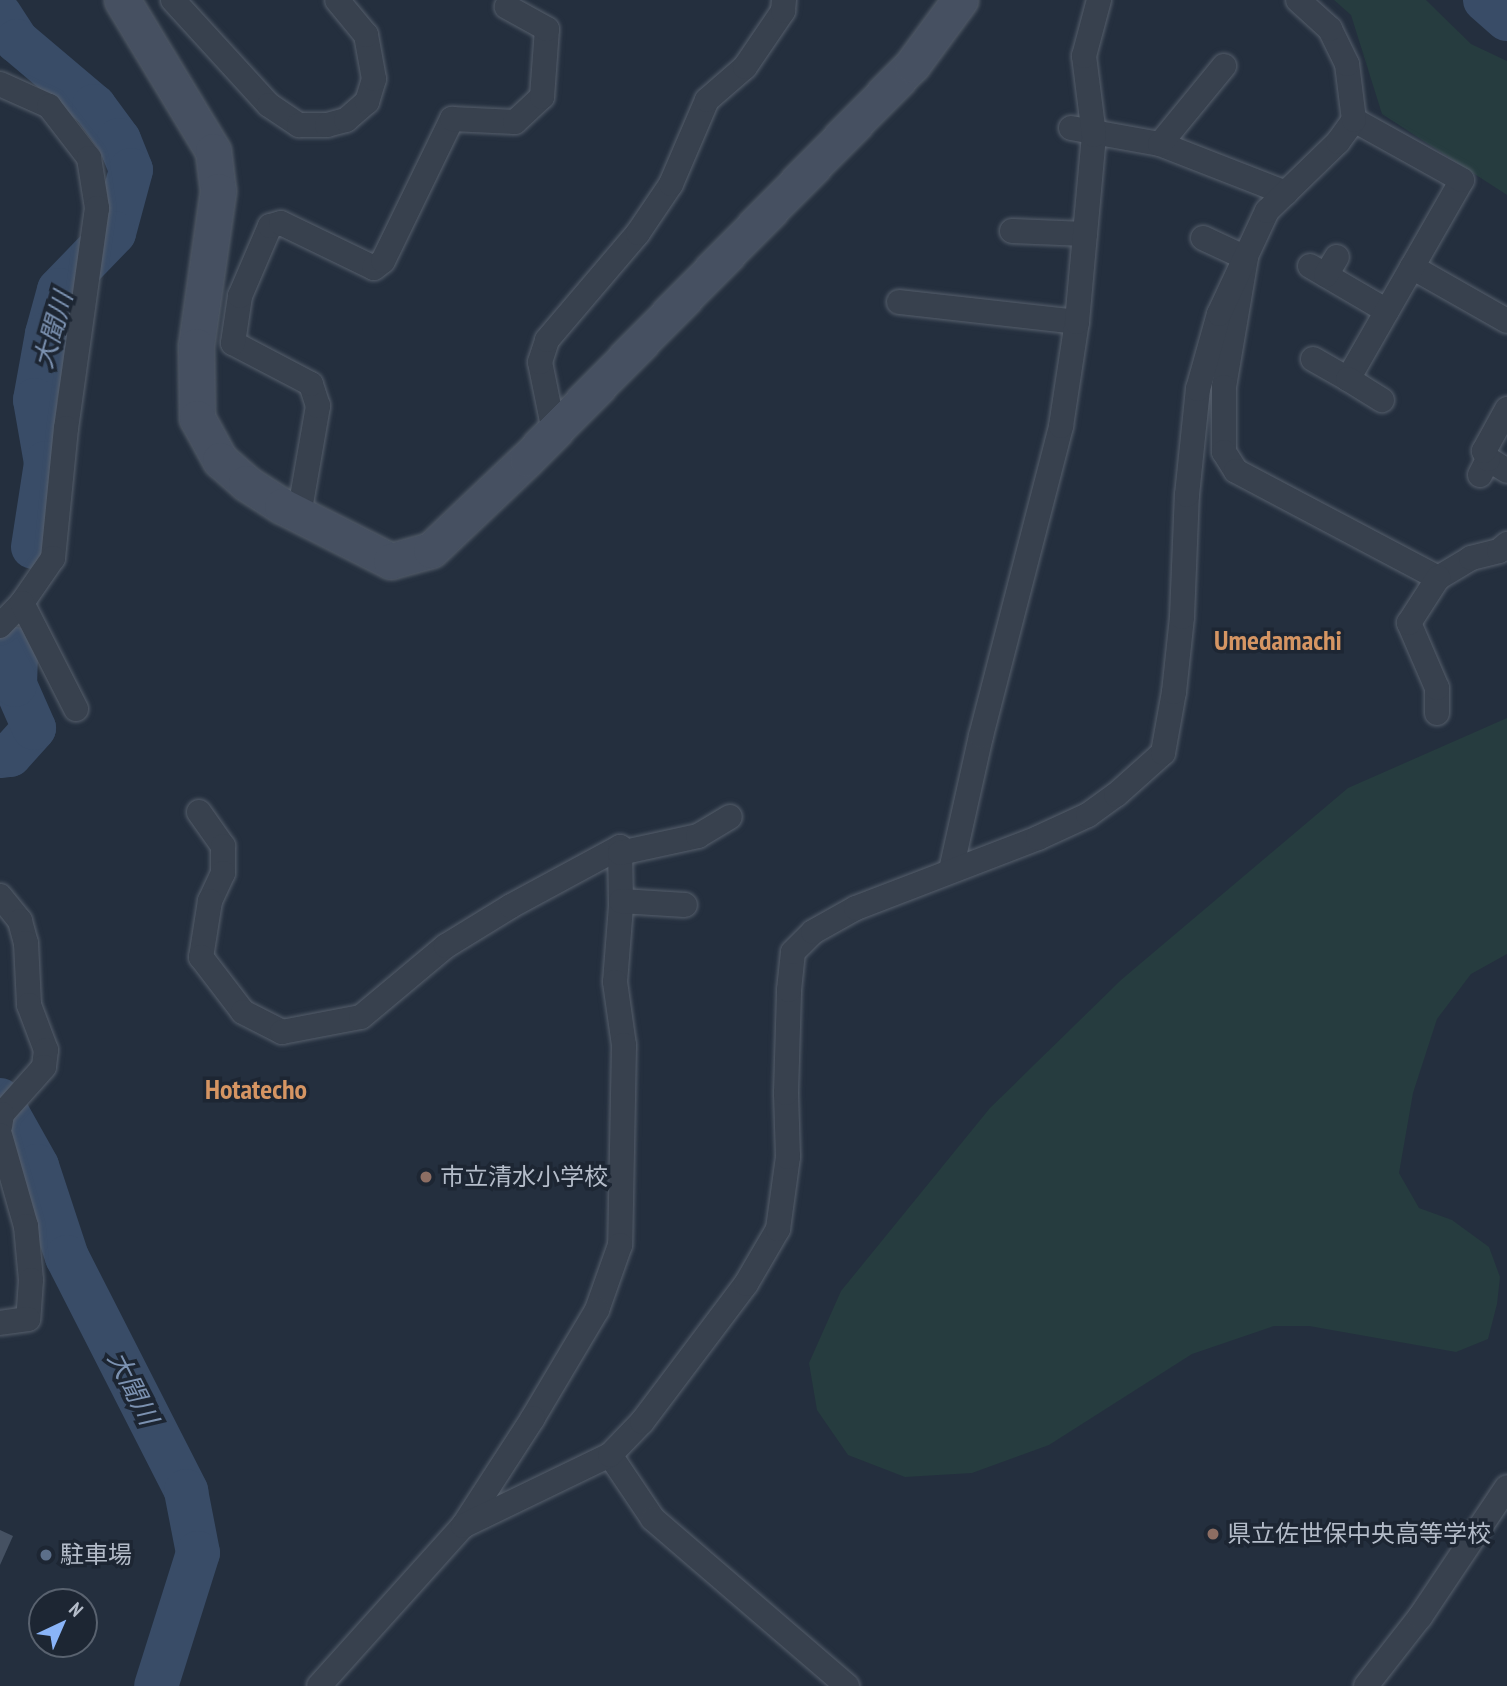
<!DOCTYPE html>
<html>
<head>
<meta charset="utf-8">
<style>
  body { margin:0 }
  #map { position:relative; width:1507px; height:1686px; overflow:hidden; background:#242f3e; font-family:"PT Sans Narrow","Noto Sans JP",sans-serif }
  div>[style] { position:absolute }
  .green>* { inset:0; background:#263c3f }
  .river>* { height:44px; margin:-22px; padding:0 22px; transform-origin:22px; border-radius:22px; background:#394c67 }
  .building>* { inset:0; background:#455162 }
  .roads { filter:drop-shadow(0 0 2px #565f6c) drop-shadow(0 0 2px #565f6c) }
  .street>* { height:24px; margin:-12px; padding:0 12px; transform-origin:12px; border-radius:12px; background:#38414e }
  .secondary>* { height:35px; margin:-17.5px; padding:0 17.5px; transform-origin:17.5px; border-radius:17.5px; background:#465061 }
  .dots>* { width:19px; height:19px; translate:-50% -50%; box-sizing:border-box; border:4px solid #1d2633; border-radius:50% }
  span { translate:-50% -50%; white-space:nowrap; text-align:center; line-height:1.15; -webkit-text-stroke:7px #1d2633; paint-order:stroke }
  .poi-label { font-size:24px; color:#b4bcc9 }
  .left { translate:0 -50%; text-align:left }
  .water-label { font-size:26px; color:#7c92b1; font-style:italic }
  .quarter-label { font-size:28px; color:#d59563; font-weight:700 }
  .north { position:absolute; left:28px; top:1588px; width:70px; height:70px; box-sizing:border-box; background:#1d2633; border:2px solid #59626f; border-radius:50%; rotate:44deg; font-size:19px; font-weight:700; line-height:28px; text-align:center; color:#b4bcc9 }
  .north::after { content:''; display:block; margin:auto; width:24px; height:32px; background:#8ab4f8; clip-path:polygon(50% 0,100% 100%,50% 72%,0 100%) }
</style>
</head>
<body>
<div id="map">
  <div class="green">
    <i style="clip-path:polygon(1334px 0,1426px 0,1471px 44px,1507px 61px,1507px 195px,1382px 114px,1351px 15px)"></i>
    <i style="clip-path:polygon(1507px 718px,1507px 954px,1471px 974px,1437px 1019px,1413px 1093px,1399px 1173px,1419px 1208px,1452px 1220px,1489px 1247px,1500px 1277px,1497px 1304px,1488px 1339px,1456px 1352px,1309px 1326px,1274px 1326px,1192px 1354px,1049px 1445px,972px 1473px,905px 1477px,848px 1455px,817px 1410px,809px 1363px,841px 1291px,990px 1108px,1121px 980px,1348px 788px)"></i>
  </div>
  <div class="river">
    <i style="left:1485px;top:0;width:29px;rotate:41deg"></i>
    <i style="left:0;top:15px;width:31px;rotate:57deg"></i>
    <i style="left:17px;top:41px;width:101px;rotate:40.2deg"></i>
    <i style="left:94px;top:106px;width:42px;rotate:53.7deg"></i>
    <i style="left:119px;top:140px;width:32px;rotate:68deg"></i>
    <i style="left:131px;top:170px;width:65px;rotate:105.1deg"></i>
    <i style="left:114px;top:233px;width:79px;rotate:134deg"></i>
    <i style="left:59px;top:290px;width:46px;rotate:105.3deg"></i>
    <i style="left:47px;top:334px;width:67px;rotate:100.3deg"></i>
    <i style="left:35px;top:400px;width:64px;rotate:80.1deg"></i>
    <i style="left:46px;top:463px;width:85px;rotate:98.8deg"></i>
    <i style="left:0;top:756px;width:10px;rotate:-6deg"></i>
    <i style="left:10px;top:755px;width:36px;rotate:-48deg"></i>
    <i style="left:34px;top:728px;width:47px;rotate:-113.8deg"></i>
    <i style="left:15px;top:685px;width:36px;rotate:-88deg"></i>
    <i style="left:0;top:1100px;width:76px;rotate:60.7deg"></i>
    <i style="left:37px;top:1166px;width:96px;rotate:71.8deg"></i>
    <i style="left:67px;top:1257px;width:263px;rotate:63deg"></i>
    <i style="left:186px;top:1491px;width:63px;rotate:79deg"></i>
    <i style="left:198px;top:1553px;width:139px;rotate:107.5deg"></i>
  </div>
  <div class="building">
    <i style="clip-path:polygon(0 1530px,13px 1536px,0 1565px)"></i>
  </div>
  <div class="roads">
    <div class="street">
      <i style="left:173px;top:0;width:142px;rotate:47.6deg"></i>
      <i style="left:269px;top:105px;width:36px;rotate:34deg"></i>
      <i style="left:299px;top:125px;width:28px"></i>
      <i style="left:327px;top:125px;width:20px;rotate:-15deg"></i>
      <i style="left:346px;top:120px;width:28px;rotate:-41deg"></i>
      <i style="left:367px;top:102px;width:24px;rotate:-73deg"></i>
      <i style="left:374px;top:79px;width:45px;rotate:-100.3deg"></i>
      <i style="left:366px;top:35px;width:45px;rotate:-129.6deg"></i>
      <i style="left:0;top:84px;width:54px;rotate:24.2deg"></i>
      <i style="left:49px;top:106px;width:66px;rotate:52.4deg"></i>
      <i style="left:89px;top:158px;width:51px;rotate:80.9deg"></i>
      <i style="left:97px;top:208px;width:222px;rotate:98deg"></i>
      <i style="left:66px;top:428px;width:131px;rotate:95.7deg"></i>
      <i style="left:53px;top:558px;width:55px;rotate:124.6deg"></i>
      <i style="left:22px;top:603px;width:32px;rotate:134deg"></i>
      <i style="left:1071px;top:128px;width:90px;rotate:10.2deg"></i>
      <i style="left:1160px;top:144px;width:135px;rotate:21.3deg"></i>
      <i style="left:1160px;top:144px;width:101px;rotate:-50.6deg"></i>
      <i style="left:1012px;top:231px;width:73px;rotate:2.4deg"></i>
      <i style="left:1203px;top:238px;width:47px;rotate:24.9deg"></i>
      <i style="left:1246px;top:258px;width:131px;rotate:99.7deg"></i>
      <i style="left:1224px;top:387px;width:65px;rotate:90deg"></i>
      <i style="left:1224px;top:452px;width:22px;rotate:58deg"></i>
      <i style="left:1236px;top:471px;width:229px;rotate:27.9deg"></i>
      <i style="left:1438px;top:578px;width:39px;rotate:-31deg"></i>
      <i style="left:1471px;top:558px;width:29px;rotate:-14deg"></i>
      <i style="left:1499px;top:551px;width:11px;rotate:-41deg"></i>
      <i style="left:1310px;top:266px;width:89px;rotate:30.3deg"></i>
      <i style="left:1412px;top:267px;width:109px;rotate:29.6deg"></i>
      <i style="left:1326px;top:275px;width:21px;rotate:-59deg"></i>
      <i style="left:899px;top:302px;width:179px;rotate:6.4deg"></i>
      <i style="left:1313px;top:359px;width:40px;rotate:29.7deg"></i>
      <i style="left:1348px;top:379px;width:229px;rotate:-60.2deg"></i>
      <i style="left:1462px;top:180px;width:124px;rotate:-150.9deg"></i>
      <i style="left:1348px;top:379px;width:40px;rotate:32deg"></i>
      <i style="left:554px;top:431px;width:70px;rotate:-101.5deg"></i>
      <i style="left:540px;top:362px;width:23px;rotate:-72deg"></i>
      <i style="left:547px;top:340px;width:140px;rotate:-49.6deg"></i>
      <i style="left:638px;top:233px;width:59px;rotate:-56deg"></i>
      <i style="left:671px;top:184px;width:91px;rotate:-66.8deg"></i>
      <i style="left:707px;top:100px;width:50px;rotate:-41deg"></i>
      <i style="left:745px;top:67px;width:68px;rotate:-55.8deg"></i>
      <i style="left:783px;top:11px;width:11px;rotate:-85deg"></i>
      <i style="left:1488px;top:459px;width:22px;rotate:32deg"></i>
      <i style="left:1480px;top:475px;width:18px;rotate:-63deg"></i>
      <i style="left:1488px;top:459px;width:9px;rotate:-117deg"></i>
      <i style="left:1484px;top:451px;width:48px;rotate:-61.3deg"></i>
      <i style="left:299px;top:515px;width:111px;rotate:-80.1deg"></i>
      <i style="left:318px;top:406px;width:23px;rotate:-108deg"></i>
      <i style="left:311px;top:384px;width:88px;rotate:-152.3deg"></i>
      <i style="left:233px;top:343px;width:48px;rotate:-81.5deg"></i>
      <i style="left:240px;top:296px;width:76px;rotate:-66.8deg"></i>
      <i style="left:270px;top:226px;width:11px;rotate:-15deg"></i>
      <i style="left:281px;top:223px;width:103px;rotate:25.8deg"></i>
      <i style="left:374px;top:268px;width:11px;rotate:-38deg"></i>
      <i style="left:383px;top:261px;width:158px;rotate:-64.1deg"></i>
      <i style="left:452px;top:119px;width:63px;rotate:2.7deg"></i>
      <i style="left:515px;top:122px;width:37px;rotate:-43deg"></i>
      <i style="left:542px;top:97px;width:68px;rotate:-85.8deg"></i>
      <i style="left:547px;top:29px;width:46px;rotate:-151.2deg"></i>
      <i style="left:22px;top:603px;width:119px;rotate:63deg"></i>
      <i style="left:1437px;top:713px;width:25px;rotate:-90deg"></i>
      <i style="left:1437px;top:688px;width:71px;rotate:-113.3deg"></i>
      <i style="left:1409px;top:623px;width:54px;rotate:-57.2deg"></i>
      <i style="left:199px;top:812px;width:42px;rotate:54.8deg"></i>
      <i style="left:223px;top:846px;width:27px;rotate:90deg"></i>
      <i style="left:223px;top:873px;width:31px;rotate:115deg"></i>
      <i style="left:210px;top:901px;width:57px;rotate:99.1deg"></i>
      <i style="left:201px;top:957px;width:69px;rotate:52.6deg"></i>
      <i style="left:243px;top:1012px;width:44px;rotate:27.1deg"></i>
      <i style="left:282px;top:1032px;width:80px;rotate:-10.8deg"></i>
      <i style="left:361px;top:1017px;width:111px;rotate:-39.9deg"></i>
      <i style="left:446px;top:946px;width:76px;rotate:-31.6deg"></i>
      <i style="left:511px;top:906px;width:124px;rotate:-28.4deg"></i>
      <i style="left:620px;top:847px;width:59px;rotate:89deg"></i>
      <i style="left:621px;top:906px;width:76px;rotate:94.5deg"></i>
      <i style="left:615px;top:982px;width:64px;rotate:81.9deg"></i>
      <i style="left:624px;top:1045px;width:200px;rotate:91.1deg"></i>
      <i style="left:620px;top:1245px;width:69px;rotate:109.5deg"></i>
      <i style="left:597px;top:1310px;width:126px;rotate:120.7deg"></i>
      <i style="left:533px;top:1418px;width:129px;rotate:122.9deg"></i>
      <i style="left:463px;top:1526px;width:215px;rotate:132deg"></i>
      <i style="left:620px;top:853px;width:80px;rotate:-12.3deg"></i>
      <i style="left:698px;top:836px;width:37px;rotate:-31deg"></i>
      <i style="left:951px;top:870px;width:137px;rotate:-77.4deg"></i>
      <i style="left:981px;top:736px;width:320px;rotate:-75.5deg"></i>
      <i style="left:1061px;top:426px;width:105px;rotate:-81.3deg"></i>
      <i style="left:1077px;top:322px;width:188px;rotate:-84.8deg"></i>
      <i style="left:1094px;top:135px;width:80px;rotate:-97.2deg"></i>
      <i style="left:1084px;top:56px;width:58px;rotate:-75deg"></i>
      <i style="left:0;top:896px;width:32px;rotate:51deg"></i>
      <i style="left:20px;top:921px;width:23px;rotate:75deg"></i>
      <i style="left:26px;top:943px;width:62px;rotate:87.2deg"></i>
      <i style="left:29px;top:1005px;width:48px;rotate:69.3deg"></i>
      <i style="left:46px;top:1050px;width:17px;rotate:97deg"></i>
      <i style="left:44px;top:1067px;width:63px;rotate:131.8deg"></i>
      <i style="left:2px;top:1114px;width:12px;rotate:99deg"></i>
      <i style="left:621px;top:901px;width:64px;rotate:3.6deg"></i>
      <i style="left:0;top:1135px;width:95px;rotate:74.1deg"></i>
      <i style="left:26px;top:1226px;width:54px;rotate:84.7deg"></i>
      <i style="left:31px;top:1280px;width:39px;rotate:94deg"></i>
      <i style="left:28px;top:1319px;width:28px;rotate:172deg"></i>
      <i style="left:610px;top:1455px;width:77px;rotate:56.1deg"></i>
      <i style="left:653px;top:1519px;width:256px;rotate:40.7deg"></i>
      <i style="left:463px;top:1526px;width:163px;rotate:-25.8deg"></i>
      <i style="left:610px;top:1455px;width:46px;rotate:-45.9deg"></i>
      <i style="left:642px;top:1422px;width:173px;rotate:-53deg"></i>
      <i style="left:746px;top:1284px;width:64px;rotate:-59.8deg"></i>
      <i style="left:778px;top:1229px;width:73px;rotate:-82.1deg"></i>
      <i style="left:788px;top:1157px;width:64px;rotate:-91.8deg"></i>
      <i style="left:786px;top:1093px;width:103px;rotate:-88.3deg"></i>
      <i style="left:789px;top:990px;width:38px;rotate:-84deg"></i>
      <i style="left:793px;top:952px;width:28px;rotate:-45deg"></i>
      <i style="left:813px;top:932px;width:49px;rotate:-29.2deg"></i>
      <i style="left:856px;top:908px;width:195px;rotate:-21deg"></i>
      <i style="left:1038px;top:838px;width:55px;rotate:-24.7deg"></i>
      <i style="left:1088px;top:815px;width:34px;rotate:-36deg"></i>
      <i style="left:1116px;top:795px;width:63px;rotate:-41.8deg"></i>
      <i style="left:1163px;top:753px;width:62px;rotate:-79.8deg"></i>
      <i style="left:1174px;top:692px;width:75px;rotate:-83.9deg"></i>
      <i style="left:1182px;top:617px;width:122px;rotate:-87.7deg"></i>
      <i style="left:1187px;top:495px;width:107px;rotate:-84.1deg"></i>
      <i style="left:1198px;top:389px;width:78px;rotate:-74.4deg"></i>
      <i style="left:1219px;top:314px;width:114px;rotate:-65deg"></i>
      <i style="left:1267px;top:211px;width:99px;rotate:-44.2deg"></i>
      <i style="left:1338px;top:142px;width:27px;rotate:-54deg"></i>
      <i style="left:1354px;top:120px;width:56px;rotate:-97.1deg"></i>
      <i style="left:1347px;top:64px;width:39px;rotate:-116deg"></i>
      <i style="left:1330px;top:29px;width:43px;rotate:-137.8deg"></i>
      <i style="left:1366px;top:1686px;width:88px;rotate:-52deg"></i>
      <i style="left:1420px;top:1617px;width:156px;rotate:-56.2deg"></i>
    </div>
    <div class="secondary">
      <i style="left:122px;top:0;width:176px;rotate:58.9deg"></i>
      <i style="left:213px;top:151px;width:40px;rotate:82.9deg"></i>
      <i style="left:218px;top:191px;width:157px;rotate:98.1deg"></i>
      <i style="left:196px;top:346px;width:72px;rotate:89.2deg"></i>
      <i style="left:197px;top:418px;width:48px;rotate:61.3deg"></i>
      <i style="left:220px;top:460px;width:35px;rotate:41deg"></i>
      <i style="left:246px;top:483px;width:43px;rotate:32.6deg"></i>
      <i style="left:282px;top:506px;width:122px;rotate:26.8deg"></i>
      <i style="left:391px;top:561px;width:41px;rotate:-15.4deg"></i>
      <i style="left:431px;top:550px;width:132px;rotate:-43.5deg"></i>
      <i style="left:527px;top:459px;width:551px;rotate:-45.66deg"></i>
      <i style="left:912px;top:65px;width:81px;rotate:-53.6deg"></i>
    </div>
  </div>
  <div class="dots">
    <i style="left:426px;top:1177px;background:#8d6e63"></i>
    <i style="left:1213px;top:1534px;background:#8d6e63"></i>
    <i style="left:46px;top:1555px;background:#5c6f8a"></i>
  </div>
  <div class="poi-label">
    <span class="left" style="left:440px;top:1177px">市立清水小学校</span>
    <span class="left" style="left:1227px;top:1534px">県立佐世保中央高等学校</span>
    <span class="left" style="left:60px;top:1555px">駐車場</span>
  </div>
  <div class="water-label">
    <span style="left:53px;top:330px;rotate:-74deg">大聞川</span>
    <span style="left:133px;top:1388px;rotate:63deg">大聞川</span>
  </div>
  <div class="quarter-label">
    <span style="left:1278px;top:640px">Umedamachi</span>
    <span style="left:256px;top:1089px">Hotatecho</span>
  </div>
  <div class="north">N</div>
</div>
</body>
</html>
